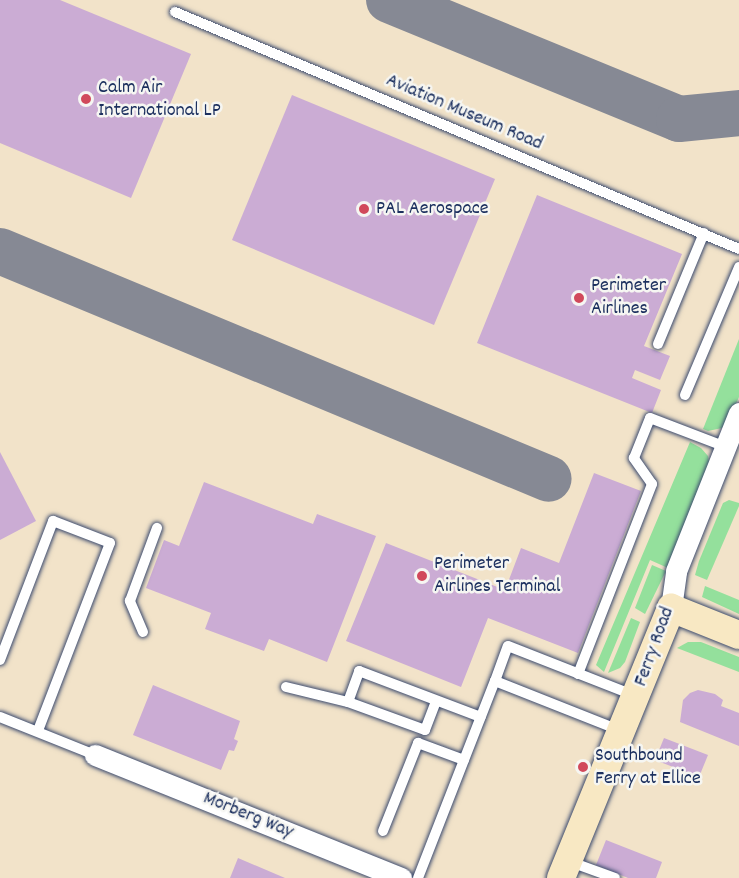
<!DOCTYPE html>
<html>
<head>
<meta charset="utf-8">
<style>
  body { margin:0 }
  #map { position:relative; width:739px; height:878px; overflow:hidden; background:#f2e3c9; font-family:Dekko,sans-serif }
  div>[style] { position:absolute }
  .green>* { inset:0; background:#94e09c }
  .taxiway>* { height:46px; margin:-23px; padding:0 23px; transform-origin:23px; border-radius:23px; background:#868994 }
  .building>* { inset:0; background:#cbacd4 }
  .roads { filter:drop-shadow(0 0 2px #3b4a6e) drop-shadow(0 0 2px #3b4a6e) }
  .service>* { height:10px; margin:-5px; padding:0 5px; transform-origin:5px; border-radius:5px; background:#fff }
  .minor>* { height:21px; margin:-10.5px; padding:0 10.5px; transform-origin:10.5px; border-radius:10.5px; background:#fff }
  .secondary>* { height:28px; margin:-14px; padding:0 14px; transform-origin:14px; border-radius:14px; background:#f8e8c3 }
  .dots>* { width:16px; height:16px; translate:-50% -50%; box-sizing:border-box; border:3px solid #f6f6f2; border-radius:50% }
  span { translate:-50% -50%; white-space:nowrap; text-align:center; line-height:1.15; -webkit-text-stroke:5px #f6f6f2; paint-order:stroke }
  .poi-label { font-size:20px; color:#1b2f5e }
  .left { translate:0 -50%; text-align:left }
  .street-label { font-size:20px; color:#1b2f5e }
</style>
</head>
<body>
<div id="map">
  <div class="green">
    <i style="clip-path:polygon(739px 339px,739px 397px,729px 420px,722px 428px,708px 431px,703px 429px)"></i>
    <i style="clip-path:polygon(690px 442px,701px 448px,708px 456px,710px 467px,668px 568px,650px 560px,604px 672px,596px 665px)"></i>
    <i style="clip-path:polygon(729px 500px,739px 503px,739px 506px,707px 580px,695px 575px,699px 561px,723px 503px)"></i>
    <i style="clip-path:polygon(652px 565px,666px 571px,645px 614px,635px 608px)"></i>
    <i style="clip-path:polygon(705px 586px,739px 600px,739px 614px,702px 597px)"></i>
    <i style="clip-path:polygon(631px 618px,640px 622px,625px 662px,620px 668px,608px 673px)"></i>
    <i style="clip-path:polygon(688px 642px,701px 642px,739px 657px,739px 672px,677px 648px)"></i>
  </div>
  <div class="taxiway">
    <i style="left:389px;top:0;width:313px;rotate:22.3deg"></i>
    <i style="left:679px;top:119px;width:60px;rotate:-5.7deg"></i>
    <i style="left:0;top:251px;width:594px;rotate:22.55deg"></i>
  </div>
  <div class="building">
    <i style="clip-path:polygon(0 0,60px 0,191px 54px,131px 198px,0 143px)"></i>
    <i style="clip-path:polygon(292px 95px,495px 179px,434px 325px,232px 240px)"></i>
    <i style="clip-path:polygon(537px 195px,682px 254px,644px 346px,670px 356px,660px 380px,635px 370px,632px 378px,661px 390px,652px 413px,477px 343px)"></i>
    <i style="clip-path:polygon(0 452px,36px 521px,0 540px)"></i>
    <i style="clip-path:polygon(594px 473px,641px 491px,578px 653px,488px 618px,461px 687px,346px 641px,386px 543px,505px 590px,521px 548px,559px 563px)"></i>
    <i style="clip-path:polygon(204px 482px,313px 524px,317px 514px,376px 536px,327px 662px,269px 639px,264px 651px,205px 629px,211px 613px,146px 588px,164px 540px,179px 546px)"></i>
    <i style="clip-path:polygon(153px 685px,240px 721px,234px 739px,238px 741px,234px 751px,229px 750px,221px 770px,133px 735px)"></i>
    <i style="clip-path:polygon(698px 690px,715px 694px,723px 700px,721px 706px,739px 713px,739px 746px,680px 722px,683px 700px,690px 693px)"></i>
    <i style="clip-path:polygon(664px 738px,708px 755px,699px 777px,655px 760px)"></i>
    <i style="clip-path:polygon(606px 840px,662px 862px,656px 878px,628px 878px,596px 865px)"></i>
    <i style="clip-path:polygon(238px 858px,285px 878px,230px 878px)"></i>
  </div>
  <div class="roads">
    <div class="service">
      <i style="left:175px;top:12px;width:612px;rotate:22.79deg"></i>
      <i style="left:658px;top:344px;width:120px;rotate:-67.5deg"></i>
      <i style="left:685px;top:395px;width:139px;rotate:-67.1deg"></i>
      <i style="left:143px;top:632px;width:34px;rotate:-113deg"></i>
      <i style="left:130px;top:601px;width:78px;rotate:-69.7deg"></i>
      <i style="left:0;top:660px;width:149px;rotate:-69.1deg"></i>
      <i style="left:53px;top:521px;width:61px;rotate:21.1deg"></i>
      <i style="left:110px;top:543px;width:201px;rotate:111deg"></i>
      <i style="left:578px;top:674px;width:204px;rotate:-68.7deg"></i>
      <i style="left:652px;top:484px;width:32px;rotate:-125deg"></i>
      <i style="left:634px;top:458px;width:43px;rotate:-68.2deg"></i>
      <i style="left:650px;top:418px;width:81px;rotate:20.9deg"></i>
      <i style="left:495px;top:681px;width:37px;rotate:-70deg"></i>
      <i style="left:508px;top:646px;width:134px;rotate:21.4deg"></i>
      <i style="left:286px;top:687px;width:64px;rotate:13.6deg"></i>
      <i style="left:348px;top:702px;width:82px;rotate:20deg"></i>
      <i style="left:425px;top:730px;width:31px;rotate:-69deg"></i>
      <i style="left:348px;top:702px;width:33px;rotate:-70deg"></i>
      <i style="left:359px;top:671px;width:130px;rotate:20.7deg"></i>
      <i style="left:0;top:717px;width:102px;rotate:21.8deg"></i>
      <i style="left:383px;top:831px;width:95px;rotate:-68.3deg"></i>
      <i style="left:418px;top:743px;width:49px;rotate:20.3deg"></i>
      <i style="left:568px;top:861px;width:50px;rotate:19.9deg"></i>
      <i style="left:418px;top:878px;width:212px;rotate:-68.7deg"></i>
      <i style="left:495px;top:681px;width:133px;rotate:21.6deg"></i>
    </div>
    <div class="minor">
      <i style="left:671px;top:608px;width:37px;rotate:-82deg"></i>
      <i style="left:676px;top:571px;width:170px;rotate:-68.3deg"></i>
      <i style="left:95px;top:755px;width:330px;rotate:21.9deg"></i>
    </div>
    <div class="secondary">
      <i style="left:561px;top:878px;width:292px;rotate:-67.8deg"></i>
      <i style="left:671px;top:608px;width:73px;rotate:21.7deg"></i>
    </div>
  </div>
  <div class="dots">
    <i style="left:86px;top:99px;background:#d1495b"></i>
    <i style="left:364px;top:209px;background:#d1495b"></i>
    <i style="left:579px;top:298px;background:#d1495b"></i>
    <i style="left:422px;top:576px;background:#d1495b"></i>
    <i style="left:583px;top:767px;background:#d1495b"></i>
  </div>
  <div class="poi-label">
    <span class="left" style="left:98px;top:100px">Calm Air<br>International LP</span>
    <span class="left" style="left:376px;top:209px">PAL Aerospace</span>
    <span class="left" style="left:591px;top:298px">Perimeter<br>Airlines</span>
    <span class="left" style="left:434px;top:576px">Perimeter<br>Airlines Terminal</span>
    <span class="left" style="left:595px;top:768px">Southbound<br>Ferry at Ellice</span>
  </div>
  <div class="street-label">
    <span style="left:464px;top:113px;rotate:23deg">Aviation Museum Road</span>
    <span style="left:655px;top:647px;rotate:-70deg">Ferry Road</span>
    <span style="left:248px;top:816px;rotate:22deg">Morberg Way</span>
  </div>
</div>
</body>
</html>
